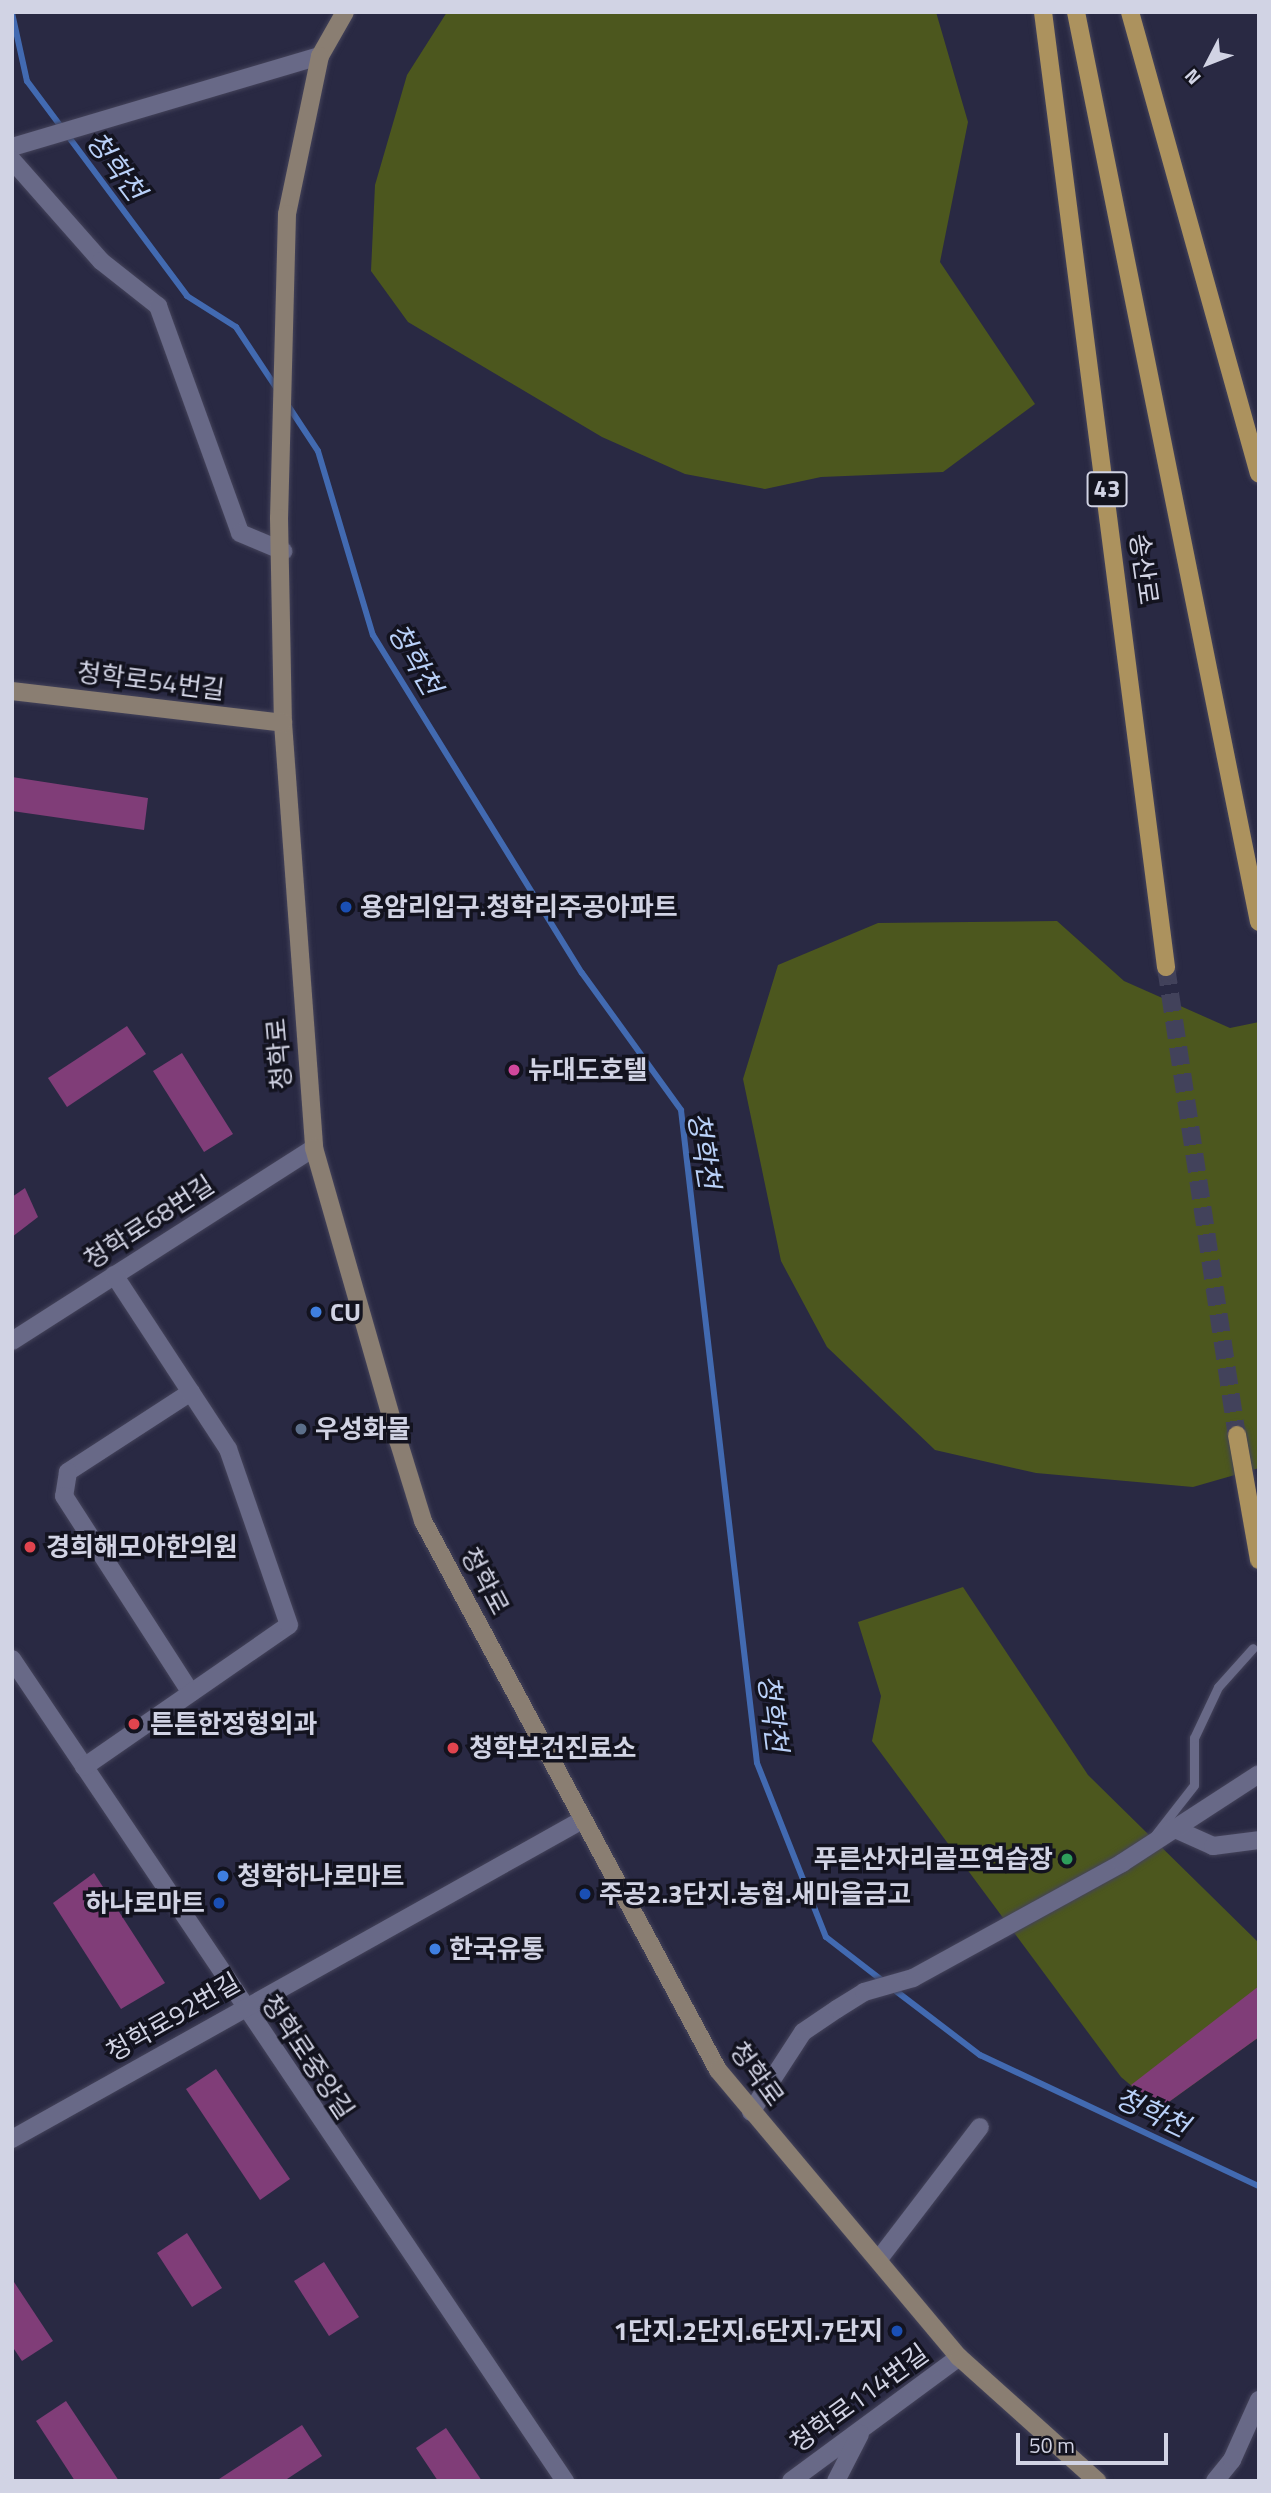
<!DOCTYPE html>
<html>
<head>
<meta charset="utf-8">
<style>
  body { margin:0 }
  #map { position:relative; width:1271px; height:2493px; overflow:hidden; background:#292943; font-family:"Titillium Web","Noto Sans KR",sans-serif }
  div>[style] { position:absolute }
  .green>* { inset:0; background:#4c571e }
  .stream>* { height:6px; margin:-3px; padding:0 3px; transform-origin:3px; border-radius:3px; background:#426ab1 }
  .building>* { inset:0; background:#803d78 }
  .primary-tunnel>* { height:18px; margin-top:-9px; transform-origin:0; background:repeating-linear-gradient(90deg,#42425b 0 18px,transparent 0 27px) }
  .roads { filter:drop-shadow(0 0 2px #44435a) drop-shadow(0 0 2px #44435a) }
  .lane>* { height:9px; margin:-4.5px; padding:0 4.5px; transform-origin:4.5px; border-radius:4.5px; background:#686987 }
  .street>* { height:18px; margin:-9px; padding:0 9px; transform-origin:9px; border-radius:9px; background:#686987 }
  .secondary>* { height:18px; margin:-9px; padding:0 9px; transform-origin:9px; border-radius:9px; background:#8a7e72 }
  .primary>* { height:18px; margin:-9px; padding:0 9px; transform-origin:9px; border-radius:9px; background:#ac925e }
  .dots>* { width:19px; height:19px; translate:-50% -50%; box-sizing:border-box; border:4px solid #13131f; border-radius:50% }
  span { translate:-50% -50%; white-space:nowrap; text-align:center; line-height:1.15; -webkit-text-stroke:7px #13131f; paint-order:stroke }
  .shield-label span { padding:2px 5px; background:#13131f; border:2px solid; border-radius:5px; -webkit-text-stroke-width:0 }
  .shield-label { font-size:24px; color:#d1d3e4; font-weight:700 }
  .street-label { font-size:26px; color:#d1d3e4 }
  .poi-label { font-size:26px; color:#d1d3e4; font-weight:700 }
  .left { translate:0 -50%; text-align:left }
  .right { translate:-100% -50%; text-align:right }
  .water-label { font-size:28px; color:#b9d0f8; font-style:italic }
  .frame { position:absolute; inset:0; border:14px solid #d1d3e4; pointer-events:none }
  .north { position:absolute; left:1173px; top:28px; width:70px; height:70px; -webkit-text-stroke:5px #13131f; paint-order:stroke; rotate:228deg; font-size:19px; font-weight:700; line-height:28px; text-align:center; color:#d1d3e4 }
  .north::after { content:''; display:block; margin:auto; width:24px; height:32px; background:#d1d3e4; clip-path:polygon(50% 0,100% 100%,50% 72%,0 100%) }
  .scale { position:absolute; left:1016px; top:2433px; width:152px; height:32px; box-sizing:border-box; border:4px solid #d1d3e4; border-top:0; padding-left:9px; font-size:21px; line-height:24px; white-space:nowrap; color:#d1d3e4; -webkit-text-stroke:5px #13131f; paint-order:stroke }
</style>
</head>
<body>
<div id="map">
  <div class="green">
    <i style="clip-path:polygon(447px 12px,936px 12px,968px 122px,940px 262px,1035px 404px,943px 472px,821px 477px,765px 489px,685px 474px,602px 437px,408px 322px,371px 271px,375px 185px,407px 75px)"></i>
    <i style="clip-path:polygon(1057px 921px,1124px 981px,1230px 1028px,1259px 1022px,1259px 1468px,1193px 1487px,1036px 1473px,935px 1450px,827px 1347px,781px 1261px,743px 1079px,778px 965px,878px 923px)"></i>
    <i style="clip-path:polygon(963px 1587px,1088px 1775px,1259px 1943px,1259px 2037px,1159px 2109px,1121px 2077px,872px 1741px,881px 1696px,858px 1622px)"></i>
  </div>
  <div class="stream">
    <i style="left:12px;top:13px;width:70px;rotate:77.6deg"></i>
    <i style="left:27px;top:81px;width:268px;rotate:53.3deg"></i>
    <i style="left:187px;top:296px;width:58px;rotate:32.3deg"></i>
    <i style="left:236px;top:327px;width:74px;rotate:56.5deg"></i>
    <i style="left:287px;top:404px;width:56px;rotate:56.6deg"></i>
    <i style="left:318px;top:451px;width:192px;rotate:73.4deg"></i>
    <i style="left:373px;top:635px;width:397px;rotate:58.3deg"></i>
    <i style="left:582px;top:973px;width:169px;rotate:54.1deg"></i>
    <i style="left:681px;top:1110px;width:657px;rotate:83.36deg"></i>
    <i style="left:757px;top:1763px;width:187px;rotate:68.4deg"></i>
    <i style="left:826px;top:1937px;width:73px;rotate:37.8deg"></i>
    <i style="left:892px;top:1988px;width:111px;rotate:37.3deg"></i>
    <i style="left:980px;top:2055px;width:308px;rotate:25.2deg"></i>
  </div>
  <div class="building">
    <i style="clip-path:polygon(12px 777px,148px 798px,144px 830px,12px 811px)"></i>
    <i style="clip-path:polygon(127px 1026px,146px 1054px,67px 1107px,48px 1078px)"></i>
    <i style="clip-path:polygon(182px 1053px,233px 1134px,204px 1152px,153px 1071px)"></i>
    <i style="clip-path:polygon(25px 1188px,38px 1217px,12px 1237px,12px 1197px)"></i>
    <i style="clip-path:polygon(94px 1873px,165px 1983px,121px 2009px,53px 1903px)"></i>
    <i style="clip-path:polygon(1259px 1986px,1259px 2037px,1159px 2109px,1131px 2085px)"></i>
    <i style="clip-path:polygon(216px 2069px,290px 2179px,260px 2200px,186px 2089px)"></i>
    <i style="clip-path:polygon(187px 2233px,222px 2288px,192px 2307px,157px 2253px)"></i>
    <i style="clip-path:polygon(324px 2262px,359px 2317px,329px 2336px,294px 2281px)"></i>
    <i style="clip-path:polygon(12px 2279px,53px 2341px,22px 2361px,12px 2346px)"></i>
    <i style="clip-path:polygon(66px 2401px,119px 2481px,75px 2481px,36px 2421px)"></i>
    <i style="clip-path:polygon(302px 2425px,322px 2456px,284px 2481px,216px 2481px)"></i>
    <i style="clip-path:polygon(446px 2428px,482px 2481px,438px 2481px,416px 2448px)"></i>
  </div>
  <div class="primary-tunnel">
    <i style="left:1166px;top:967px;width:473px;rotate:81.4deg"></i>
  </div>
  <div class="roads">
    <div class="lane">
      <i style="left:1155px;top:1835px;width:63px;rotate:-52deg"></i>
      <i style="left:1194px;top:1785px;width:47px;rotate:-90deg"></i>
      <i style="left:1194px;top:1738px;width:56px;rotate:-64.8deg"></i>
      <i style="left:1218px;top:1687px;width:52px;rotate:-48.1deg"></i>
    </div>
    <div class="street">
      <i style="left:12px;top:147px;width:321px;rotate:-16.5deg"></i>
      <i style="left:12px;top:160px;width:135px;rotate:48.6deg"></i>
      <i style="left:101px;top:261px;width:73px;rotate:38.3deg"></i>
      <i style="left:158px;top:306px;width:241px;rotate:70.1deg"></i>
      <i style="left:240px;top:533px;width:47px;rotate:22.7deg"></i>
      <i style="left:12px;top:1341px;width:358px;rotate:-32.6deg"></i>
      <i style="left:191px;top:1392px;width:147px;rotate:147deg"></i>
      <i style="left:68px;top:1472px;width:24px;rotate:99deg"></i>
      <i style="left:64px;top:1496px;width:234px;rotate:57.2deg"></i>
      <i style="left:12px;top:1659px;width:991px;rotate:56.07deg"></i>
      <i style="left:84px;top:1767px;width:249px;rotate:-34.7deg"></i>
      <i style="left:289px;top:1625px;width:186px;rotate:-109.1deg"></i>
      <i style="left:228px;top:1449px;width:208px;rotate:-123.2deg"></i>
      <i style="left:1173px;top:1828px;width:44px;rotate:24.2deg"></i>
      <i style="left:1213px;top:1846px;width:46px;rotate:-7.4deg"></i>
      <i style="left:751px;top:2112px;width:95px;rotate:-57deg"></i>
      <i style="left:803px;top:2032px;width:41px;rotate:-34.1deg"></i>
      <i style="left:837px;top:2009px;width:32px;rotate:-32deg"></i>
      <i style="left:864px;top:1992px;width:51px;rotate:-15.9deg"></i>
      <i style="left:913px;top:1978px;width:239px;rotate:-28.8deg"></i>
      <i style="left:1122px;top:1863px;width:163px;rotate:-33deg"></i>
      <i style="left:12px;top:2139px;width:653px;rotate:-29.23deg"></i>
      <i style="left:879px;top:2259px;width:166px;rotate:-52.6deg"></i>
      <i style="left:791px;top:2481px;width:209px;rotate:-36.4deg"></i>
      <i style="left:836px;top:2481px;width:53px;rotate:-62.9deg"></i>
      <i style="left:1215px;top:2481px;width:27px;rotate:-51deg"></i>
      <i style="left:1232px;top:2460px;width:66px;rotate:-65.8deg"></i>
    </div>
    <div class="secondary">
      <i style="left:345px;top:12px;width:51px;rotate:119.6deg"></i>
      <i style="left:320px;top:56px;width:161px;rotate:101.8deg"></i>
      <i style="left:287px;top:214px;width:304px;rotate:91.5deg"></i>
      <i style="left:279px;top:518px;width:205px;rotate:88.9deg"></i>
      <i style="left:283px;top:723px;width:426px;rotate:85.8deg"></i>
      <i style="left:314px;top:1148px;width:304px;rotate:74deg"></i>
      <i style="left:398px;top:1440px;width:85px;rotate:72.8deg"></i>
      <i style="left:423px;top:1521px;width:623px;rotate:61.75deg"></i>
      <i style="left:718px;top:2070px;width:375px;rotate:50deg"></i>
      <i style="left:959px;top:2357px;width:186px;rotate:41.9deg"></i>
      <i style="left:12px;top:691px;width:273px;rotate:6.7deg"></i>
    </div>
    <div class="primary">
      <i style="left:1043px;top:12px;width:963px;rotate:82.66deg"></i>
      <i style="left:1076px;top:12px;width:928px;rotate:78.63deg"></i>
      <i style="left:1130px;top:12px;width:479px;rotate:74.4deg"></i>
      <i style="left:1237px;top:1435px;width:127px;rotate:80deg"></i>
    </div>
  </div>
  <div class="dots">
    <i style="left:346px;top:907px;background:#1a4fb4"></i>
    <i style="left:514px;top:1070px;background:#d1479c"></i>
    <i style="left:316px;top:1312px;background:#3f7fe0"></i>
    <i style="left:301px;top:1429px;background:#5c6f8a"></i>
    <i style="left:30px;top:1547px;background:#e0444e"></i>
    <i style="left:134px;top:1724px;background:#e0444e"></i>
    <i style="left:453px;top:1748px;background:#e0444e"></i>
    <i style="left:1067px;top:1859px;background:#2e9e5b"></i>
    <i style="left:223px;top:1876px;background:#3f7fe0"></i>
    <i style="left:585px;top:1894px;background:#1a4fb4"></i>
    <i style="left:219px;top:1903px;background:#1a4fb4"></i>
    <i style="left:435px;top:1949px;background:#3f7fe0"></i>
    <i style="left:897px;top:2331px;background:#1a4fb4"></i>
  </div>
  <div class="shield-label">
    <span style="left:1107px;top:489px">43</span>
  </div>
  <div class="street-label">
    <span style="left:1144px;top:569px;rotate:82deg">송산로</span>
    <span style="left:151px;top:681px;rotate:7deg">청학로54번길</span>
    <span style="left:279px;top:1054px;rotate:-95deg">청학로</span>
    <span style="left:149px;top:1222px;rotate:-33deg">청학로68번길</span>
    <span style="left:485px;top:1581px;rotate:62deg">청학로</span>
    <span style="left:173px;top:2017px;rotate:-30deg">청학로92번길</span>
    <span style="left:308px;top:2057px;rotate:56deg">청학로중앙길</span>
    <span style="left:757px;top:2074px;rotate:54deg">청학로</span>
    <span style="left:859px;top:2398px;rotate:-36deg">청학로114번길</span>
  </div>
  <div class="poi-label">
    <span class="left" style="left:360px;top:907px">용암리입구.청학리주공아파트</span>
    <span class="left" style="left:528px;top:1070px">뉴대도호텔</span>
    <span class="left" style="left:330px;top:1312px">CU</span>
    <span class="left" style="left:315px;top:1429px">우성화물</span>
    <span class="left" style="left:46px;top:1547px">경희해모아한의원</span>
    <span class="left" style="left:150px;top:1724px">튼튼한정형외과</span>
    <span class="left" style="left:469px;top:1748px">청학보건진료소</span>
    <span class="right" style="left:1053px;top:1859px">푸른산자리골프연습장</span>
    <span class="left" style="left:237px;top:1876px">청학하나로마트</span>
    <span class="left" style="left:599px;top:1894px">주공2.3단지.농협.새마을금고</span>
    <span class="right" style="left:205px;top:1903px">하나로마트</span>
    <span class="left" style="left:449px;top:1949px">한국유통</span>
    <span class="right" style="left:883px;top:2331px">1단지.2단지.6단지.7단지</span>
  </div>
  <div class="water-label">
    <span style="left:116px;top:166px;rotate:53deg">청학천</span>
    <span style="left:415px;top:659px;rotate:60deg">청학천</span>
    <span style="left:704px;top:1150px;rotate:81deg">청학천</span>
    <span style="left:773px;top:1713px;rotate:83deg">청학천</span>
    <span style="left:1152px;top:2112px;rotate:25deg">청학천</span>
  </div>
  <div class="frame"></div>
  <div class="north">N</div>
  <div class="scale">50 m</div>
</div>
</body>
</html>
